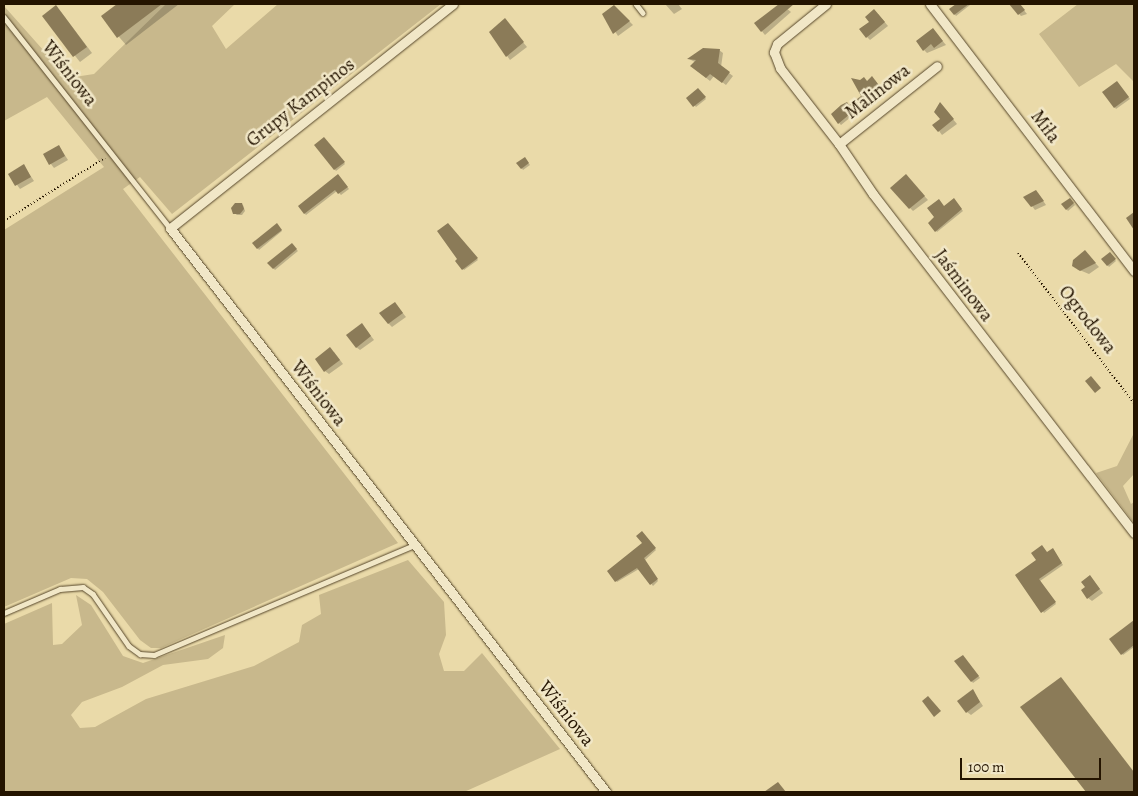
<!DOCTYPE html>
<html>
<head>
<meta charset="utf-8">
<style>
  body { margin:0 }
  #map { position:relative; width:1138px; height:796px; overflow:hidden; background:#eadaa9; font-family:Alegreya,serif }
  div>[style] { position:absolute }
  .green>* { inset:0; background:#c8b88c }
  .shadow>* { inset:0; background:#0003 }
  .building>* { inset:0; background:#8b7b58 }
  .path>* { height:2px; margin-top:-1px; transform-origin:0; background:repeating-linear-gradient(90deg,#241400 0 1px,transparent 0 3.5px) }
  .roads { filter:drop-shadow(0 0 1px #56462a) drop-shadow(0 0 1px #56462a) }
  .service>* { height:4.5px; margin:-2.25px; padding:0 2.25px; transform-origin:2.25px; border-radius:2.25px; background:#f1e7c7 }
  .minor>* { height:9px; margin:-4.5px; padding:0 4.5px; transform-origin:4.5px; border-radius:4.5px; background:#f1e7c7 }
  span { translate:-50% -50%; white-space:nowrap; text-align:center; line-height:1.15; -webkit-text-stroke:5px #f1e7c7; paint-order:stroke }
  .street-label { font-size:19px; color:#241400 }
  .frame { position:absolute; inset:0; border:5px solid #241400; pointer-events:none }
  .scale { position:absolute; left:960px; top:758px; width:141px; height:22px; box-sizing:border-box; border:2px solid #241400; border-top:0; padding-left:6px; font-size:15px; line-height:18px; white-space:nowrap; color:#241400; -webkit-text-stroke:4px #f1e7c7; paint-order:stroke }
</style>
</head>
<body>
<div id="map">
  <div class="green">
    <i style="clip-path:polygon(166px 4px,235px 4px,212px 26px,226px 49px,278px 4px,441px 4px,172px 214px,140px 177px,123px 189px,398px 543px,161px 648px,151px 648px,140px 640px,103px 592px,87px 579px,71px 578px,4px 607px,4px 230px,104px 167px,47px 97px,4px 121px,4px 6px,68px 78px,94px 74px)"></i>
    <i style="clip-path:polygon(1078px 4px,1134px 4px,1134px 82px,1116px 64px,1079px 87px,1039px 34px)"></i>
    <i style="clip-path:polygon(1134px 433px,1134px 474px,1123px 486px,1131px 504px,1134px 502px,1134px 523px,1096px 473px,1117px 466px)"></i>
    <i style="clip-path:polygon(408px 560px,444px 602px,446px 635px,439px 654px,444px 671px,464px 671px,482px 653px,560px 749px,464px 792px,4px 792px,4px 624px,52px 603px,53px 645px,62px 644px,82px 625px,76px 595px,91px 605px,123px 656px,143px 663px,225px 635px,223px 648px,208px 659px,163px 665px,122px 687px,82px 702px,71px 715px,80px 728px,95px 727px,146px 699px,254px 666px,299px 642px,302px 625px,321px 614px,319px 595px)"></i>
  </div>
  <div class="shadow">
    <i style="clip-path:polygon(119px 4px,179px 4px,126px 45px,102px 17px)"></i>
    <i style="clip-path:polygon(665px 4px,678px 4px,682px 9px,674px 14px)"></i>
    <i style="clip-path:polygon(781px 4px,791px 12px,765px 35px,755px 23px)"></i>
    <i style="clip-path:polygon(958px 4px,969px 4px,970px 5px,956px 16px,951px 9px)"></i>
    <i style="clip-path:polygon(1010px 4px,1019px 4px,1027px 14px,1021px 16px)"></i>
    <i style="clip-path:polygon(614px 6px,633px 25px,618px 36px,604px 14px)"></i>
    <i style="clip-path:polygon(61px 12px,92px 53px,80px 62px,43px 16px)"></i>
    <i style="clip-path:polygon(878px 14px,888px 26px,870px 40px,867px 37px)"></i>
    <i style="clip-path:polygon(508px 24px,527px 47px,510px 60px,490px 32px)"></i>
    <i style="clip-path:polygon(936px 33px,946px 45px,927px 53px,924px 50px)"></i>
    <i style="clip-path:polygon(719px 50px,723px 53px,721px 67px,733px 76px,726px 85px,714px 76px,710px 81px,695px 69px,695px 62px,689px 59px)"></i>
    <i style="clip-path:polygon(875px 80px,883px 91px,841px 125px,839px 123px,849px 106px,863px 97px,867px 82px)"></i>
    <i style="clip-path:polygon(1117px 82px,1130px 99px,1116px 109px,1104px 92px)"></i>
    <i style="clip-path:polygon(698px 90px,706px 99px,696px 107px,688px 98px)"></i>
    <i style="clip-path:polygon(943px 107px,957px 124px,942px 135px,939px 131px)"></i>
    <i style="clip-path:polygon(324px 138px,345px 164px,336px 171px,316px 145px)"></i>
    <i style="clip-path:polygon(59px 146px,68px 160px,54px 168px,44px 155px)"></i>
    <i style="clip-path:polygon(525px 159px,530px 165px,523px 170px,518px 163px)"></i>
    <i style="clip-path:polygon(24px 166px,34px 181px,20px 189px,10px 175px)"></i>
    <i style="clip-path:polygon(338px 176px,349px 189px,341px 195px,337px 191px,306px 215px,299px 207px)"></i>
    <i style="clip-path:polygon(906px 176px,928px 200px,913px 211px,910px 208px)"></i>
    <i style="clip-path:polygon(1039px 195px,1046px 205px,1035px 210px,1032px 206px)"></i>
    <i style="clip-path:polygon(1070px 199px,1075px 205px,1068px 211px,1063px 205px)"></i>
    <i style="clip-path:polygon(954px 200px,963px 211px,937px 232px,929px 223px)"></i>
    <i style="clip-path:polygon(243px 205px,245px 211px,242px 215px,236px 215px)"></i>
    <i style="clip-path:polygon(276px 225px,282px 231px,259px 250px,254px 243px)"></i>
    <i style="clip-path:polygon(447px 225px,478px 260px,464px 270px,456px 261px,459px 259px)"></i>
    <i style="clip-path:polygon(292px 245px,298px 251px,275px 270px,269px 263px)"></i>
    <i style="clip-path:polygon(1085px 252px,1099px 267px,1089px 274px,1077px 269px)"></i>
    <i style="clip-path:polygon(1110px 254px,1116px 261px,1109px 267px,1103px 259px)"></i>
    <i style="clip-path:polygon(398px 307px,406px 317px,392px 327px,388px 323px)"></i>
    <i style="clip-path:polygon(365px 328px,374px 340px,360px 350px,356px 347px)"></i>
    <i style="clip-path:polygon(334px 352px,343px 364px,329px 374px,325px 371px)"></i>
    <i style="clip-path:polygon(642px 533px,656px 550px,645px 560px,658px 581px,653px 586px,639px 569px,617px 582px,608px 571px,643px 543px)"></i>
    <i style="clip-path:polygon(1054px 551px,1063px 565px,1040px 581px,1056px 604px,1044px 613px,1016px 575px)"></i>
    <i style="clip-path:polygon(1093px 580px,1103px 593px,1092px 601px,1088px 598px)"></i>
    <i style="clip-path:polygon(1134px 622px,1134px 647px,1123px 655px,1111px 639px)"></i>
    <i style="clip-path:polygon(963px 656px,980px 678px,973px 683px,956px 661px)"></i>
    <i style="clip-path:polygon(1062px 680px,1134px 774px,1134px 792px,1087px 792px,1022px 708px)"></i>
    <i style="clip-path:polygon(973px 691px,983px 706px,971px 715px,967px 712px)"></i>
  </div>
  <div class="building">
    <i style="clip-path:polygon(117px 4px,162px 4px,117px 38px,101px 16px)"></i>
    <i style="clip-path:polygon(779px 4px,794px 4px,761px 32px,754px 23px)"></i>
    <i style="clip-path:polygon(956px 4px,969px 4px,954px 15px,949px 9px)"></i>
    <i style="clip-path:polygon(1009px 4px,1020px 4px,1025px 10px,1018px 15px)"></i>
    <i style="clip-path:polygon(56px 5px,87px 47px,73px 57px,42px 16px)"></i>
    <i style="clip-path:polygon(614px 5px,630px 21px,613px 34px,602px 14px)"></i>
    <i style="clip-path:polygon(874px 9px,885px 22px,866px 38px,859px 29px,869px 22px,865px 17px)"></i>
    <i style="clip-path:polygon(505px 18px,524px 42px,506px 57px,489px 32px)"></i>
    <i style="clip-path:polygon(933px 28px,943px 41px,934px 48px,931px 44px,923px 51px,916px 41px)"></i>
    <i style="clip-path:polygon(703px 48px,720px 49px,718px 63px,730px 72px,722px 83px,710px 74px,706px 78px,690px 66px,696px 60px,687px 59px)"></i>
    <i style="clip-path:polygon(872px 76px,881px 88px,838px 124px,831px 114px,841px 105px,847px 102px,849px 105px,861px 96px,851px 78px,860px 80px,864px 77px,867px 81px)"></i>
    <i style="clip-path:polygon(1117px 81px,1129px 97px,1114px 108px,1102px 92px)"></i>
    <i style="clip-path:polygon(698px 88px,706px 97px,693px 107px,686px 98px)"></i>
    <i style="clip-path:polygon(940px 102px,954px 119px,938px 132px,932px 125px,940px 119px,934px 112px)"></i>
    <i style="clip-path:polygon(324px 137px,345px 162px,334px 170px,314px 145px)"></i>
    <i style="clip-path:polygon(59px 145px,65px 156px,49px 165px,43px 154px)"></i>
    <i style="clip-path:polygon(525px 157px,529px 163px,521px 169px,516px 163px)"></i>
    <i style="clip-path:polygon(24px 164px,31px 177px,15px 186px,8px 174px)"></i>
    <i style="clip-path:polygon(338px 174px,348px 187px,338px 194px,335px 190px,304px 214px,298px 206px)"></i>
    <i style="clip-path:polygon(906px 174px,925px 196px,909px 209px,890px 188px)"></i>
    <i style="clip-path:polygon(1036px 190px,1044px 201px,1031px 207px,1023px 197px)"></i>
    <i style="clip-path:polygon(954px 198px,962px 209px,935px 232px,928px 223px,934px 217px,927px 208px,939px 199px,944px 206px)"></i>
    <i style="clip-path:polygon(1070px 198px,1074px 203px,1066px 210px,1061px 204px)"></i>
    <i style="clip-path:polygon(235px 203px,242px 203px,244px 209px,240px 214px,233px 214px,231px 208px)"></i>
    <i style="clip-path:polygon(1134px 212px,1134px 230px,1126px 218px)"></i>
    <i style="clip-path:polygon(277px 223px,282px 230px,257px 249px,252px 243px)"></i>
    <i style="clip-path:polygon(448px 223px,478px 258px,462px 270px,455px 261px,457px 259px,437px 231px)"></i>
    <i style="clip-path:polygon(292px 243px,297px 249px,273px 269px,267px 263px)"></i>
    <i style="clip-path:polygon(1085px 250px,1096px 263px,1080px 271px,1072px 266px,1073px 260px)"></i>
    <i style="clip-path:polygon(1110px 252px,1116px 259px,1107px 266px,1101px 259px)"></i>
    <i style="clip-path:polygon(395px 302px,403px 313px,388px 324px,379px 313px)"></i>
    <i style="clip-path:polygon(362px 323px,371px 336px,356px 348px,346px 335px)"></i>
    <i style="clip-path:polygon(330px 347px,340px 360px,324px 372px,315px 359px)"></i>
    <i style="clip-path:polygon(1091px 376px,1101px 388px,1095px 393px,1085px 381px)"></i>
    <i style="clip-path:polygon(642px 531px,656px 548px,644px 558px,658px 579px,650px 585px,637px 568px,615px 582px,607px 571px,642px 543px,636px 536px)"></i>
    <i style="clip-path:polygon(1042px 545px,1047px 552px,1053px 548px,1062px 563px,1039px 579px,1056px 602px,1041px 613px,1015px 575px,1036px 560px,1031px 553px)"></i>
    <i style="clip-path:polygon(1090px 575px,1100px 589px,1087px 599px,1081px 590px,1085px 587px,1081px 582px)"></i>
    <i style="clip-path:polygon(1134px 620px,1134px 645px,1121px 655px,1109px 639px)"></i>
    <i style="clip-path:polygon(963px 655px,979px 676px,971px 682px,954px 661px)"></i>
    <i style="clip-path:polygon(1061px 677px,1134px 772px,1134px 792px,1086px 792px,1020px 707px)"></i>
    <i style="clip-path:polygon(973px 689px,980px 702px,966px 713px,957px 701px)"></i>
    <i style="clip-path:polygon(928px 696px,941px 711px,934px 717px,922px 701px)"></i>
    <i style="clip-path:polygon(778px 782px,786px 792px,764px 792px)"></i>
  </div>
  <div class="path">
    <i style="left:4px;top:221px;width:119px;rotate:-32deg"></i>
    <i style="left:1018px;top:253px;width:190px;rotate:52.3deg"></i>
  </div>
  <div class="roads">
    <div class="service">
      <i style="left:636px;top:4px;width:11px;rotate:52deg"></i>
      <i style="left:4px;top:17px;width:268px;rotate:51.8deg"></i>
      <i style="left:4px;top:613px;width:61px;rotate:-23.2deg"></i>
      <i style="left:60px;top:589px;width:23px;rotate:-5deg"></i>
      <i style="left:83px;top:587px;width:12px;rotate:35deg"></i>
      <i style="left:93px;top:594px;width:63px;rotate:55.3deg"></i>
      <i style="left:129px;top:646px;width:14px;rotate:36deg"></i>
      <i style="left:140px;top:654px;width:14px;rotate:4deg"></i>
      <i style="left:154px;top:655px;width:283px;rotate:-22.9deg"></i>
    </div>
    <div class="minor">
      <i style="left:453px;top:4px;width:361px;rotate:141.6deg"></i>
      <i style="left:170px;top:228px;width:713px;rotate:52.29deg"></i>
      <i style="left:826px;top:4px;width:63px;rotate:140.8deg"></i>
      <i style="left:777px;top:44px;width:9px;rotate:111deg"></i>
      <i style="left:774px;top:52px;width:17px;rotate:69deg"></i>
      <i style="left:780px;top:68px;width:96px;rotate:52.2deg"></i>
      <i style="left:839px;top:144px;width:60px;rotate:55.8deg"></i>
      <i style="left:873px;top:194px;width:428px;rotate:52.4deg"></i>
      <i style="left:930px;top:4px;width:336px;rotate:52.6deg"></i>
      <i style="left:839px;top:144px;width:125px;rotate:-38.5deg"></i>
    </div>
  </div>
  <div class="street-label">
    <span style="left:69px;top:74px;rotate:52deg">Wiśniowa</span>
    <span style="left:878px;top:92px;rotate:-38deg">Malinowa</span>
    <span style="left:301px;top:103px;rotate:-38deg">Grupy Kampinos</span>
    <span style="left:1045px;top:127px;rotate:53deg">Miła</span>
    <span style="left:963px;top:286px;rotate:53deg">Jaśminowa</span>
    <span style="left:1087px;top:320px;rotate:52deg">Ogrodowa</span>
    <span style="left:318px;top:394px;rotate:52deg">Wiśniowa</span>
    <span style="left:566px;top:714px;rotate:52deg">Wiśniowa</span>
  </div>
  <div class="frame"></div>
  <div class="scale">100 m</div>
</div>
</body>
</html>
